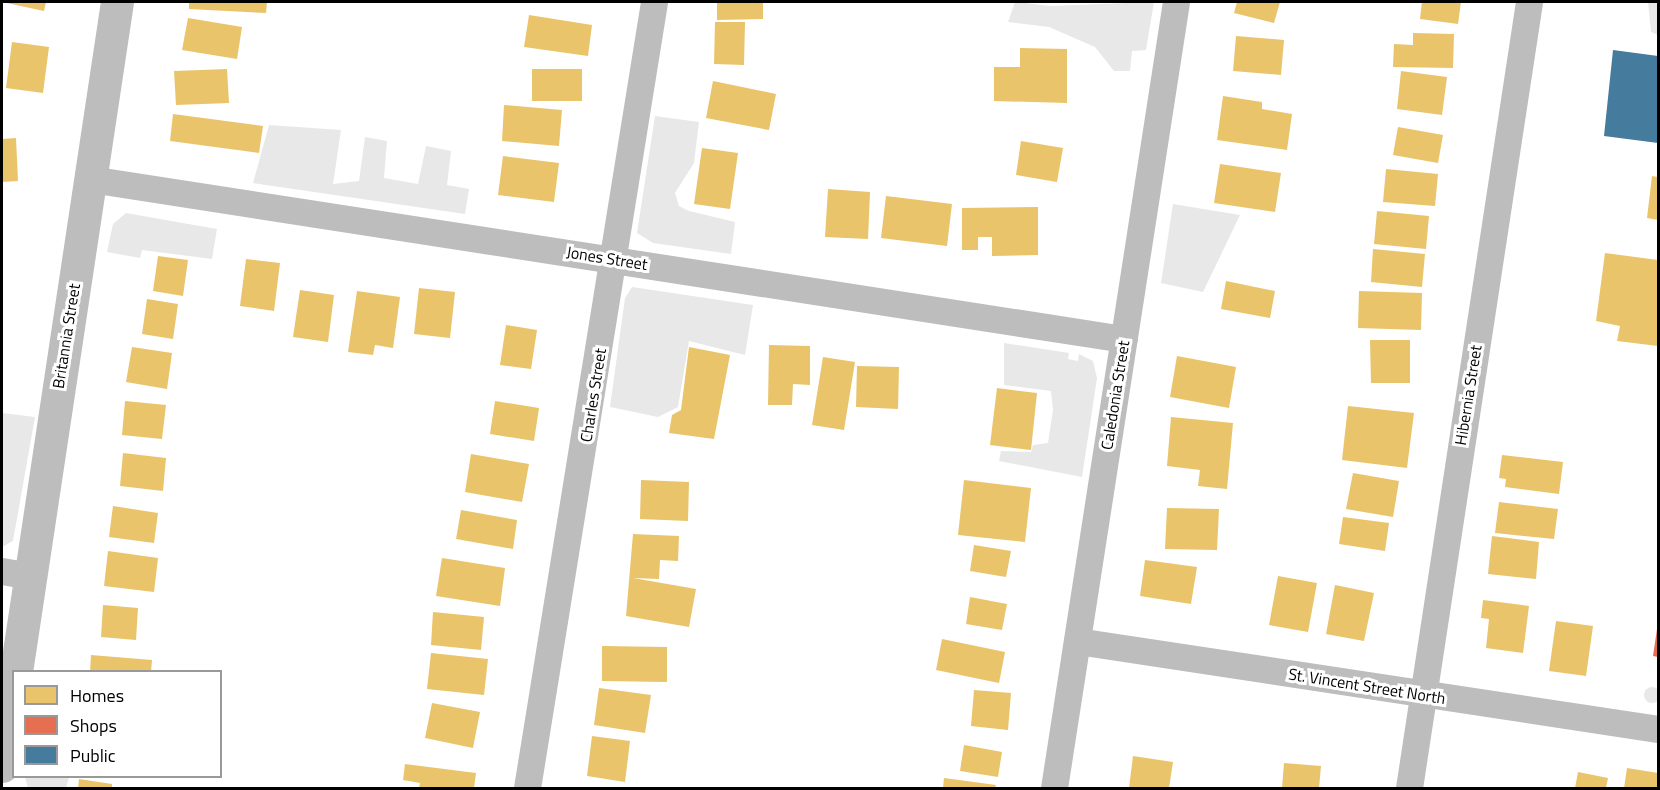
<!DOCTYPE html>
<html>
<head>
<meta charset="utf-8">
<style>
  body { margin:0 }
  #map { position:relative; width:1660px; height:790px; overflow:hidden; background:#fff; font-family:"Titillium Web",sans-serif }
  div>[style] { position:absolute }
  .green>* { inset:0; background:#e8e8e8 }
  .round { border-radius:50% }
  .homes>* { inset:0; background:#e9c46a }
  .shops>* { inset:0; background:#e76f51 }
  .public>* { inset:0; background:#457b9d }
  .minor>* { height:27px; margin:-13.5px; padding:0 13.5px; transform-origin:13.5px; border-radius:13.5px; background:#bdbdbd }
  .tertiary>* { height:33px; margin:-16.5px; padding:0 16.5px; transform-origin:16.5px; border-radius:16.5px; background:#bdbdbd }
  span { translate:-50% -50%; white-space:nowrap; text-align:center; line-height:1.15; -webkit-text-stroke:6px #fff; paint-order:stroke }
  .street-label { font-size:16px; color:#000 }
  .frame { position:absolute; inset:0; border:3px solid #000; pointer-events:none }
  .legend { position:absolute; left:12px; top:670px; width:210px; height:108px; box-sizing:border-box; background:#fff; border:2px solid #999; margin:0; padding:8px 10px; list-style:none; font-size:18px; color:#000 }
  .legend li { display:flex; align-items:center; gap:12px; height:30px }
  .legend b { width:30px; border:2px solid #999 }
</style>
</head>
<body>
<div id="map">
  <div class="green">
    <i style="clip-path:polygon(1015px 2px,1050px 6px,1154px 2px,1146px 50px,1132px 51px,1130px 71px,1114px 71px,1095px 47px,1049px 27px,1008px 22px)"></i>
    <i style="clip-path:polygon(1648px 2px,1658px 2px,1658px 35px,1651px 32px)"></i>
    <i style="clip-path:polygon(655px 116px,699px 122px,694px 163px,675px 193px,679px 206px,689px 211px,735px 222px,731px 254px,653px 243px,637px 233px)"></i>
    <i style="clip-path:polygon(269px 125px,341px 130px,333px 184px,359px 181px,365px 137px,387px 141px,384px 178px,418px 184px,426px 146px,451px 151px,447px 185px,469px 189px,465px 214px,253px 183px)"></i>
    <i style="clip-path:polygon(1173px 204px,1240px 215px,1203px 292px,1161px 283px)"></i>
    <i style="clip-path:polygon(126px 213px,217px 229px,212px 259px,142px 250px,140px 258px,107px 252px,113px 224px)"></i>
    <i style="clip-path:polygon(632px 287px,753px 305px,745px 355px,689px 341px,678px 407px,658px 417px,610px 407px,625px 298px)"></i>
    <i style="clip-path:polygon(1004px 343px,1069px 353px,1068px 359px,1078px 361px,1079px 354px,1093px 361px,1097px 378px,1082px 477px,999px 461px,1001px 451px,1031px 452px,1033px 445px,1048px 443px,1053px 410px,1051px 391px,1004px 385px)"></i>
    <i style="clip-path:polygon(2px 413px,35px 417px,13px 541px,2px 547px)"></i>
    <i class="round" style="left:1644px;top:687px;width:16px;height:16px"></i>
    <i style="clip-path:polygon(25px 777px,25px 776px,69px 777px,66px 788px,28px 788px)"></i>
  </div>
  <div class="homes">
    <i style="clip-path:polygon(2px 2px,46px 2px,44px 11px)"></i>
    <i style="clip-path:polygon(189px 2px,267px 2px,266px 13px,189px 9px)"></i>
    <i style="clip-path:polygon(717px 2px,763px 2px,763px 19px,717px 20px)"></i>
    <i style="clip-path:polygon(1237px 2px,1280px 2px,1274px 23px,1234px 13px)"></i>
    <i style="clip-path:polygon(1422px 2px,1461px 2px,1458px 24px,1420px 19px)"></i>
    <i style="clip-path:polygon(529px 15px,592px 25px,588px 56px,524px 47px)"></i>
    <i style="clip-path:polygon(188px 18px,242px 27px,237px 59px,182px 50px)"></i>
    <i style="clip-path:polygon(715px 22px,745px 22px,744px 65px,714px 64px)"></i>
    <i style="clip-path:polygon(1413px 33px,1454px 34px,1453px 68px,1393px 67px,1394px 44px,1413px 45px)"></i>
    <i style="clip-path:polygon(1236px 36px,1284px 40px,1281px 75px,1233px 71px)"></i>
    <i style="clip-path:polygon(12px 42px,49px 47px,43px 93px,6px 88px)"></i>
    <i style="clip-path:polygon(1020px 48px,1067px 49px,1067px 103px,994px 101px,994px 67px,1020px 67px)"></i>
    <i style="clip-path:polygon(227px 69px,229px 103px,176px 105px,174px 71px)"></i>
    <i style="clip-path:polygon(532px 69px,582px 69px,582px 101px,532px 101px)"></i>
    <i style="clip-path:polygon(1401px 71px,1447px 77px,1442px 115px,1397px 109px)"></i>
    <i style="clip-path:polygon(713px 81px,776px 94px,769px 130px,706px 118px)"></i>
    <i style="clip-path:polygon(1223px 96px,1262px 102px,1262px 109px,1292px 114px,1287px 150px,1217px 140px)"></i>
    <i style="clip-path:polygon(504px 105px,562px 110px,559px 146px,502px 141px)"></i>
    <i style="clip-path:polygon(173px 114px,263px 126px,259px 153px,170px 141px)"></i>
    <i style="clip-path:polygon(1398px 127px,1443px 135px,1438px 163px,1393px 155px)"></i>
    <i style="clip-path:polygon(16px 138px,18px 181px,2px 182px,2px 139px)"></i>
    <i style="clip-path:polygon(1021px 141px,1063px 148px,1057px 182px,1016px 175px)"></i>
    <i style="clip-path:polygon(702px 148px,738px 153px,730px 209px,694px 204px)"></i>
    <i style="clip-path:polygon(503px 156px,559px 163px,554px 202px,498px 195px)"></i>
    <i style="clip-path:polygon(1220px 164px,1281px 173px,1275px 212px,1214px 203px)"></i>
    <i style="clip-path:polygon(1386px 169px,1438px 174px,1435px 206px,1383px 202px)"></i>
    <i style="clip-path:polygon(1652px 176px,1658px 177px,1658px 220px,1647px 218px)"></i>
    <i style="clip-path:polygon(828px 189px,870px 192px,868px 239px,825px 237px)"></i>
    <i style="clip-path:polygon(886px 196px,952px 204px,947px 246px,881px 238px)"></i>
    <i style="clip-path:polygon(1038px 207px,1038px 255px,992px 256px,992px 237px,978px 237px,978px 250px,962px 250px,962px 208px)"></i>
    <i style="clip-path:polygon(1377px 211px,1429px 216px,1426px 249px,1374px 244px)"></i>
    <i style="clip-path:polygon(1373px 249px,1425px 254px,1422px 287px,1371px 282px)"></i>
    <i style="clip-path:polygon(1605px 253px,1658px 260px,1658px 346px,1617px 341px,1620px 326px,1596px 321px)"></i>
    <i style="clip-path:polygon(158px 256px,188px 260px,183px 296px,153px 291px)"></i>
    <i style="clip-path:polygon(246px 259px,280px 263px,274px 311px,240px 306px)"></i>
    <i style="clip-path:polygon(1226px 281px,1275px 291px,1270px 318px,1221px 309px)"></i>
    <i style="clip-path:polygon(419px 288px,455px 292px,450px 338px,414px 334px)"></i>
    <i style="clip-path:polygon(300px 290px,334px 295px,328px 342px,293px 337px)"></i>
    <i style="clip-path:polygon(357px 291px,400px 297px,393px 348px,375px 345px,373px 355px,348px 352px)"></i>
    <i style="clip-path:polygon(1359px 291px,1422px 293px,1421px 330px,1358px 328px)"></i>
    <i style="clip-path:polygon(147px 299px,178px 304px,173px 339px,142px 334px)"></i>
    <i style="clip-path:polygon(506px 325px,537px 330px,531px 369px,500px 365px)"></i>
    <i style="clip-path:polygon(1370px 340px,1410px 340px,1410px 383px,1371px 383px)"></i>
    <i style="clip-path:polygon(769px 345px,810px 346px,810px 385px,793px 384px,792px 405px,768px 405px)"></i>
    <i style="clip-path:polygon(132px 347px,172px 353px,167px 389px,126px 382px)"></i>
    <i style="clip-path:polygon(689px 347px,730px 355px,714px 439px,669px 433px,672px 415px,681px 410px)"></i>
    <i style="clip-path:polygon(1177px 356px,1236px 367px,1229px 408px,1170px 397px)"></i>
    <i style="clip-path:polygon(823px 357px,855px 362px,844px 430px,812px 425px)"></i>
    <i style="clip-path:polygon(857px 366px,899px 367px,898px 409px,856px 407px)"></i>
    <i style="clip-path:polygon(997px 388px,1037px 393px,1031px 450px,990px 445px)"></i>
    <i style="clip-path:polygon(125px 401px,166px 405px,162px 439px,122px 435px)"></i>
    <i style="clip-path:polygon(495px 401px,539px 408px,534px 441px,490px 434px)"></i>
    <i style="clip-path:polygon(1348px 406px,1414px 413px,1407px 468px,1342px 460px)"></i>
    <i style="clip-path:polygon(1171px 417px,1233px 423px,1227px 489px,1198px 486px,1200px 470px,1167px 466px)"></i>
    <i style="clip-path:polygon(123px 453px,166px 458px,163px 491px,120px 486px)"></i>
    <i style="clip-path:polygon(471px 454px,529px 464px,522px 502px,465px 492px)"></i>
    <i style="clip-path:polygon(1502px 455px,1563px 462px,1559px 494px,1505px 487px,1506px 479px,1499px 478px)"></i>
    <i style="clip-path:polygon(1353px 473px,1399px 481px,1393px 517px,1346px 509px)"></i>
    <i style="clip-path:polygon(641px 480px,689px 482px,688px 521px,640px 519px)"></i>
    <i style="clip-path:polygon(964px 480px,1031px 488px,1025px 542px,958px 535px)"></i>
    <i style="clip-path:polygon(1499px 502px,1558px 509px,1554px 539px,1495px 533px)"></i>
    <i style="clip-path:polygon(113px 506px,158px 513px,154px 543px,109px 537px)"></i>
    <i style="clip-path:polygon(1167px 508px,1219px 509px,1217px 550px,1165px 549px)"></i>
    <i style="clip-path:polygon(461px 510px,517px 520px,513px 549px,456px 539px)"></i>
    <i style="clip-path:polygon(1343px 517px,1389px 523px,1385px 551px,1339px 544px)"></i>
    <i style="clip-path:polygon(633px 534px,679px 536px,678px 561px,660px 560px,659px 579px,633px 578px,696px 589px,689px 627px,626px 616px)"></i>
    <i style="clip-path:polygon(1492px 536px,1539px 542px,1536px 579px,1488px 574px)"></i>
    <i style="clip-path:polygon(974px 545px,1011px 551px,1006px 577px,970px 571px)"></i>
    <i style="clip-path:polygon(108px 551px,158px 558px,154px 592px,104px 586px)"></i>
    <i style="clip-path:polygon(442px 558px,505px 568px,500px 606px,436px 596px)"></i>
    <i style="clip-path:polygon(1145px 560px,1197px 567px,1191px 604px,1140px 596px)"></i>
    <i style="clip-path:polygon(1278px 576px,1317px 583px,1308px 632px,1269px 625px)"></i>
    <i style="clip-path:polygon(1335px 585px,1374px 593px,1364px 641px,1326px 634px)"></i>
    <i style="clip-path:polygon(970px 597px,1007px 604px,1002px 630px,966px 624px)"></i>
    <i style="clip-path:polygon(1483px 600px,1529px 606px,1523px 653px,1486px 648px,1489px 619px,1481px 618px)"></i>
    <i style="clip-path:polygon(103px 605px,138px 608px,136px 640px,101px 637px)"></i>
    <i style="clip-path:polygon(433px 612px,484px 617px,481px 650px,431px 645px)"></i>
    <i style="clip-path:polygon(1556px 621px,1593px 626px,1586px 676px,1549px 671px)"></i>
    <i style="clip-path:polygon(942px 639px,1005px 652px,999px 683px,936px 670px)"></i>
    <i style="clip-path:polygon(602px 646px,667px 647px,667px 682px,602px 681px)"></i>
    <i style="clip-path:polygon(431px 653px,488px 659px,484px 695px,427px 689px)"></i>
    <i style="clip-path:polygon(91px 655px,152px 660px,151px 672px,90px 672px)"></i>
    <i style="clip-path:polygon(599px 688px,651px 695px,645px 733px,594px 725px)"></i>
    <i style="clip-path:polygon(974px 690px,1011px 693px,1008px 730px,971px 726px)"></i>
    <i style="clip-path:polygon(432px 703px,480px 712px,473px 748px,425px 738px)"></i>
    <i style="clip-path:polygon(592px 736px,630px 741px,625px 782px,587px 776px)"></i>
    <i style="clip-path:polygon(964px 745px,1002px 752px,998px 777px,960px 771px)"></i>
    <i style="clip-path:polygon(1133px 756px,1173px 762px,1169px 788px,1129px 788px)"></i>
    <i style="clip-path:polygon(1284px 763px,1321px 766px,1319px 788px,1282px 788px)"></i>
    <i style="clip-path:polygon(405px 764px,476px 773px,474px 788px,419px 788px,420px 783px,403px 780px)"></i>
    <i style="clip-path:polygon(1627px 768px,1658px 773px,1658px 788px,1624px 788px)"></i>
    <i style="clip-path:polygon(1578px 772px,1608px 778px,1606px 788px,1575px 788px)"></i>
    <i style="clip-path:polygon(944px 778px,996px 785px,995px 788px,943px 788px)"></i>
    <i style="clip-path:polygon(79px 779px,112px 784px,112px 788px,78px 788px)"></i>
  </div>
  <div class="shops">
    <i style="clip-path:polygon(1657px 629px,1658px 629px,1658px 657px,1653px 656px)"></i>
  </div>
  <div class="public">
    <i style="clip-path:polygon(1613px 50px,1658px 56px,1658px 143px,1604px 136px)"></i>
  </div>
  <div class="minor">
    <i style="left:90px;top:179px;width:1046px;rotate:8.8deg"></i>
    <i style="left:2px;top:571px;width:28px;rotate:10deg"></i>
    <i style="left:1077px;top:641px;width:588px;rotate:8.61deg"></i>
    <i style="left:527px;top:788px;width:796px;rotate:-80.82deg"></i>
    <i style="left:1054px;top:788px;width:795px;rotate:-81.18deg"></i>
    <i style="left:1409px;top:788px;width:795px;rotate:-81.32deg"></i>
  </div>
  <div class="tertiary">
    <i style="left:16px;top:672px;width:678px;rotate:-81.43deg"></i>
    <i style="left:2px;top:766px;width:80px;rotate:-81.4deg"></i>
  </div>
  <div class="street-label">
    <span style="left:607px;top:258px;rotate:9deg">Jones Street</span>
    <span style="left:66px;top:336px;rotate:-81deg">Britannia Street</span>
    <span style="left:593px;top:395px;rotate:-81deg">Charles Street</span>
    <span style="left:1115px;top:395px;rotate:-81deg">Caledonia Street</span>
    <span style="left:1468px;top:395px;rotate:-81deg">Hibernia Street</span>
    <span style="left:1367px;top:686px;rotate:9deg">St. Vincent Street North</span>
  </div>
  <div class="frame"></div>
  <ul class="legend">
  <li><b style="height:16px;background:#e9c46a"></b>Homes</li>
  <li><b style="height:16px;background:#e76f51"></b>Shops</li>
  <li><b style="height:16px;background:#457b9d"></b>Public</li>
  </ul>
</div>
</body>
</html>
